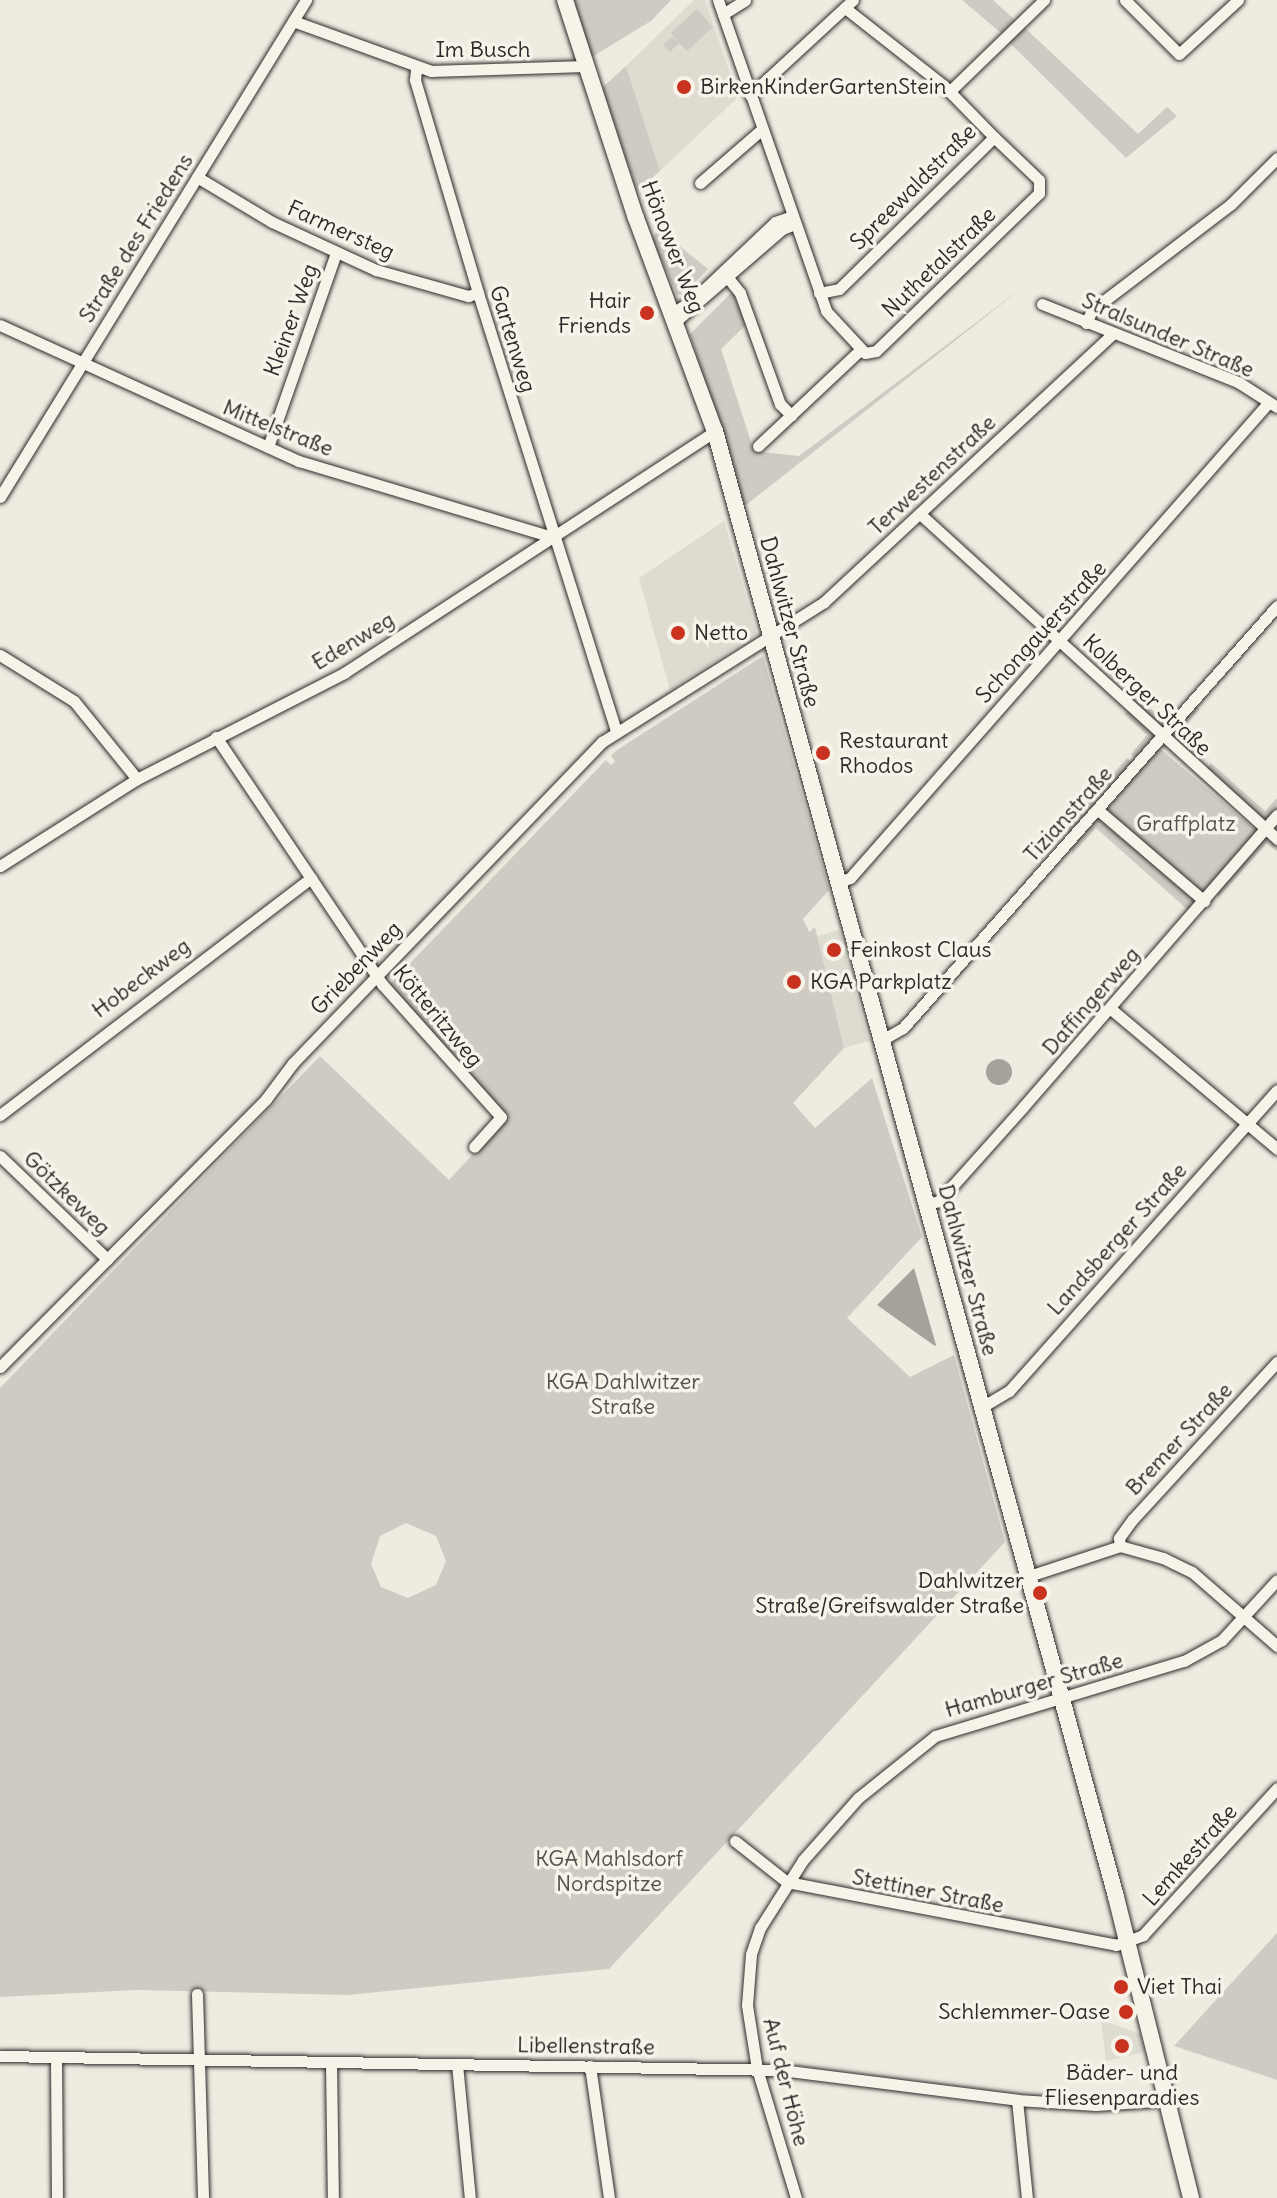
<!DOCTYPE html>
<html>
<head>
<meta charset="utf-8">
<style>
  body { margin:0 }
  #map { position:relative; width:1277px; height:2198px; overflow:hidden; background:#efebe0; font-family:Delius,sans-serif }
  div>[style] { position:absolute }
  .built>* { inset:0; background:#dedbd1 }
  .green>* { inset:0; background:#cfcbc2 }
  .water>* { inset:0; background:#a4a29a }
  .round { border-radius:50% }
  .roads { filter:drop-shadow(0 0 2px #2b2b2b) drop-shadow(0 0 2px #2b2b2b) }
  .minor>* { height:11px; margin:-5.5px; padding:0 5.5px; transform-origin:5.5px; border-radius:5.5px; background:#f7f3e8 }
  .secondary>* { height:16px; margin:-8px; padding:0 8px; transform-origin:8px; border-radius:8px; background:#f7f3e8 }
  .dots>* { width:22px; height:22px; translate:-50% -50%; box-sizing:border-box; border:4px solid #f7f3e8; border-radius:50% }
  span { translate:-50% -50%; white-space:nowrap; text-align:center; line-height:1.15; -webkit-text-stroke:7px #f7f3e8; paint-order:stroke }
  .street-label { font-size:22px; color:#2b2b2b }
  .poi-label { font-size:22px; color:#2b2b2b }
  .left { translate:0 -50%; text-align:left }
  .right { translate:-100% -50%; text-align:right }
  .park-label { font-size:22px; color:#545351 }
</style>
</head>
<body>
<div id="map">
  <div class="built">
    <i style="clip-path:polygon(694px 0,705px 0,738px 97px,660px 171px,626px 66px)"></i>
    <i style="clip-path:polygon(724px 521px,757px 634px,670px 690px,639px 578px)"></i>
    <i style="clip-path:polygon(839px 930px,869px 1041px,844px 1048px,817px 936px)"></i>
    <i style="clip-path:polygon(1101px 2020px,1140px 2034px,1144px 2052px,1106px 2061px)"></i>
  </div>
  <div class="green">
    <i style="clip-path:polygon(574px 0,671px 0,651px 21px,587px 60px)"></i>
    <i style="clip-path:polygon(962px 0,993px 0,1015px 20px,1001px 33px)"></i>
    <i style="clip-path:polygon(697px 9px,713px 27px,687px 51px,679px 43px,670px 52px,663px 45px,672px 37px,678px 42px,671px 33px)"></i>
    <i style="clip-path:polygon(1024px 27px,1138px 134px,1167px 107px,1177px 116px,1126px 158px,1009px 42px)"></i>
    <i style="clip-path:polygon(626px 66px,660px 171px,637px 191px,602px 88px)"></i>
    <i style="clip-path:polygon(658px 229px,708px 269px,684px 294px,677px 295px,652px 239px)"></i>
    <i style="clip-path:polygon(1026px 285px,746px 505px,743px 505px,690px 334px,732px 292px,748px 323px,721px 349px,754px 451px,799px 456px)"></i>
    <i style="clip-path:polygon(evenodd,763px 656px,829px 890px,803px 919px,809px 932px,815px 927px,844px 1048px,793px 1103px,815px 1128px,872px 1078px,922px 1237px,847px 1318px,910px 1377px,954px 1355px,1005px 1542px,609px 1969px,348px 1995px,136px 1990px,0 1997px,0 1388px,320px 1056px,449px 1180px,508px 1116px,389px 985px,606px 760px,611px 765px,615px 761px,611px 756px,617px 750px,763px 656px,406px 1523px,436px 1536px,446px 1561px,436px 1585px,408px 1598px,381px 1587px,371px 1564px,380px 1536px,406px 1523px)"></i>
    <i style="clip-path:polygon(1135px 695px,1162px 719px,1173px 706px,1179px 712px,1164px 729px,1128px 702px)"></i>
    <i style="clip-path:polygon(1194px 704px,1200px 709px,1178px 734px,1200px 753px,1193px 760px,1170px 737px)"></i>
    <i style="clip-path:polygon(1129px 710px,1153px 734px,1153px 743px,1138px 761px,1131px 754px,1147px 735px,1124px 714px)"></i>
    <i style="clip-path:polygon(1158px 747px,1258px 832px,1204px 894px,1106px 811px)"></i>
    <i style="clip-path:polygon(1127px 758px,1134px 764px,1069px 837px,1066px 827px)"></i>
    <i style="clip-path:polygon(1211px 763px,1265px 811px,1277px 798px,1277px 809px,1265px 821px,1205px 769px)"></i>
    <i style="clip-path:polygon(1101px 816px,1197px 899px,1188px 910px,1096px 828px,1073px 853px,1068px 847px)"></i>
    <i style="clip-path:polygon(1263px 838px,1277px 845px,1277px 851px,1267px 843px,1219px 897px,1215px 893px)"></i>
    <i style="clip-path:polygon(1277px 1933px,1277px 2080px,1174px 2046px)"></i>
  </div>
  <div class="water">
    <i class="round" style="left:986px;top:1059px;width:26px;height:26px"></i>
    <i style="clip-path:polygon(914px 1268px,936px 1345px,935px 1346px,877px 1305px)"></i>
  </div>
  <div class="roads">
    <div class="minor">
      <i style="left:718px;top:0;width:329px;rotate:70.8deg"></i>
      <i style="left:826px;top:311px;width:57px;rotate:47.1deg"></i>
      <i style="left:865px;top:353px;width:11px;rotate:-10deg"></i>
      <i style="left:876px;top:351px;width:227px;rotate:-44.1deg"></i>
      <i style="left:1039px;top:193px;width:13px;rotate:-90deg"></i>
      <i style="left:1039px;top:180px;width:62px;rotate:-136.3deg"></i>
      <i style="left:1125px;top:0;width:76px;rotate:45deg"></i>
      <i style="left:1179px;top:54px;width:80px;rotate:-42.5deg"></i>
      <i style="left:723px;top:14px;width:26px;rotate:-32deg"></i>
      <i style="left:293px;top:21px;width:147px;rotate:19.9deg"></i>
      <i style="left:431px;top:71px;width:154px;rotate:-1.9deg"></i>
      <i style="left:416px;top:69px;width:11px;rotate:95deg"></i>
      <i style="left:415px;top:80px;width:222px;rotate:73.5deg"></i>
      <i style="left:478px;top:293px;width:458px;rotate:72.5deg"></i>
      <i style="left:950px;top:91px;width:131px;rotate:-44.1deg"></i>
      <i style="left:750px;top:95px;width:140px;rotate:-42.7deg"></i>
      <i style="left:197px;top:177px;width:87px;rotate:31deg"></i>
      <i style="left:272px;top:222px;width:115px;rotate:24.8deg"></i>
      <i style="left:376px;top:270px;width:96px;rotate:15.8deg"></i>
      <i style="left:468px;top:296px;width:10px;rotate:-17deg"></i>
      <i style="left:700px;top:183px;width:81px;rotate:-41deg"></i>
      <i style="left:728px;top:278px;width:19px;rotate:51deg"></i>
      <i style="left:740px;top:293px;width:118px;rotate:70.2deg"></i>
      <i style="left:780px;top:404px;width:16px;rotate:45deg"></i>
      <i style="left:791px;top:415px;width:96px;rotate:-43.3deg"></i>
      <i style="left:819px;top:293px;width:20px;rotate:-11deg"></i>
      <i style="left:839px;top:289px;width:217px;rotate:-44.4deg"></i>
      <i style="left:994px;top:137px;width:73px;rotate:-134.4deg"></i>
      <i style="left:943px;top:85px;width:125px;rotate:-141.8deg"></i>
      <i style="left:1042px;top:304px;width:211px;rotate:21.7deg"></i>
      <i style="left:1238px;top:382px;width:46px;rotate:32.7deg"></i>
      <i style="left:674px;top:312px;width:24px;rotate:-33deg"></i>
      <i style="left:694px;top:299px;width:112px;rotate:-43.5deg"></i>
      <i style="left:775px;top:222px;width:18px;rotate:-19deg"></i>
      <i style="left:677px;top:320px;width:139px;rotate:-40.9deg"></i>
      <i style="left:782px;top:229px;width:14px;rotate:-21deg"></i>
      <i style="left:1086px;top:323px;width:14px;rotate:-65deg"></i>
      <i style="left:1092px;top:310px;width:175px;rotate:-37.3deg"></i>
      <i style="left:1231px;top:204px;width:65px;rotate:-45deg"></i>
      <i style="left:0;top:325px;width:328px;rotate:24.5deg"></i>
      <i style="left:299px;top:461px;width:265px;rotate:16.7deg"></i>
      <i style="left:758px;top:446px;width:45px;rotate:-43.2deg"></i>
      <i style="left:268px;top:447px;width:206px;rotate:-70.7deg"></i>
      <i style="left:0;top:497px;width:584px;rotate:-58.38deg"></i>
      <i style="left:920px;top:514px;width:483px;rotate:42.3deg"></i>
      <i style="left:0;top:655px;width:87px;rotate:31.9deg"></i>
      <i style="left:74px;top:701px;width:100px;rotate:51.1deg"></i>
      <i style="left:216px;top:737px;width:298px;rotate:56.1deg"></i>
      <i style="left:382px;top:984px;width:178px;rotate:48.2deg"></i>
      <i style="left:501px;top:1117px;width:40px;rotate:132deg"></i>
      <i style="left:1098px;top:810px;width:140px;rotate:40.6deg"></i>
      <i style="left:0;top:866px;width:162px;rotate:-32.4deg"></i>
      <i style="left:137px;top:779px;width:233px;rotate:-27.1deg"></i>
      <i style="left:344px;top:673px;width:443px;rotate:-33.1deg"></i>
      <i style="left:839px;top:882px;width:12px;rotate:-20deg"></i>
      <i style="left:850px;top:878px;width:633px;rotate:-48.65deg"></i>
      <i style="left:1111px;top:1009px;width:217px;rotate:40.1deg"></i>
      <i style="left:882px;top:1040px;width:24px;rotate:-30deg"></i>
      <i style="left:903px;top:1028px;width:564px;rotate:-48.45deg"></i>
      <i style="left:0;top:1115px;width:391px;rotate:-37.3deg"></i>
      <i style="left:0;top:1156px;width:149px;rotate:43.9deg"></i>
      <i style="left:927px;top:1204px;width:12px;rotate:-14deg"></i>
      <i style="left:939px;top:1201px;width:126px;rotate:-48.2deg"></i>
      <i style="left:1023px;top:1107px;width:387px;rotate:-49deg"></i>
      <i style="left:0;top:1367px;width:378px;rotate:-45.2deg"></i>
      <i style="left:266px;top:1099px;width:45px;rotate:-53.1deg"></i>
      <i style="left:293px;top:1063px;width:446px;rotate:-46.1deg"></i>
      <i style="left:602px;top:742px;width:262px;rotate:-32.2deg"></i>
      <i style="left:824px;top:602px;width:392px;rotate:-42.9deg"></i>
      <i style="left:982px;top:1407px;width:31px;rotate:-31deg"></i>
      <i style="left:1009px;top:1391px;width:403px;rotate:-48.3deg"></i>
      <i style="left:1120px;top:1546px;width:8px;rotate:-97deg"></i>
      <i style="left:1119px;top:1538px;width:24px;rotate:-54deg"></i>
      <i style="left:1133px;top:1519px;width:213px;rotate:-47.5deg"></i>
      <i style="left:1029px;top:1576px;width:96px;rotate:-18.2deg"></i>
      <i style="left:1120px;top:1546px;width:45px;rotate:15.6deg"></i>
      <i style="left:1163px;top:1558px;width:32px;rotate:26deg"></i>
      <i style="left:1192px;top:1572px;width:113px;rotate:41deg"></i>
      <i style="left:735px;top:1841px;width:66px;rotate:38.3deg"></i>
      <i style="left:787px;top:1882px;width:335px;rotate:10.8deg"></i>
      <i style="left:1116px;top:1945px;width:29px;rotate:-20deg"></i>
      <i style="left:1143px;top:1935px;width:199px;rotate:-47.6deg"></i>
      <i style="left:197px;top:1994px;width:204px;rotate:88.3deg"></i>
      <i style="left:0;top:2056px;width:781px;rotate:1.03deg"></i>
      <i style="left:781px;top:2070px;width:238px;rotate:7.2deg"></i>
      <i style="left:1017px;top:2100px;width:79px;rotate:3.6deg"></i>
      <i style="left:1096px;top:2105px;width:74px;rotate:-3.9deg"></i>
      <i style="left:56px;top:2057px;width:141px;rotate:89.6deg"></i>
      <i style="left:331px;top:2062px;width:136px;rotate:89.2deg"></i>
      <i style="left:457px;top:2064px;width:135px;rotate:84.5deg"></i>
      <i style="left:590px;top:2066px;width:133px;rotate:81.8deg"></i>
      <i style="left:1017px;top:2100px;width:99px;rotate:84.2deg"></i>
      <i style="left:796px;top:2198px;width:135px;rotate:-106.8deg"></i>
      <i style="left:757px;top:2069px;width:65px;rotate:-98.9deg"></i>
      <i style="left:747px;top:2005px;width:51px;rotate:-85.5deg"></i>
      <i style="left:751px;top:1954px;width:28px;rotate:-71deg"></i>
      <i style="left:760px;top:1928px;width:80px;rotate:-57.7deg"></i>
      <i style="left:803px;top:1860px;width:83px;rotate:-48.4deg"></i>
      <i style="left:858px;top:1798px;width:99px;rotate:-38.8deg"></i>
      <i style="left:935px;top:1736px;width:260px;rotate:-16.8deg"></i>
      <i style="left:1184px;top:1661px;width:43px;rotate:-28.9deg"></i>
      <i style="left:1222px;top:1640px;width:81px;rotate:-47.5deg"></i>
    </div>
    <div class="secondary">
      <i style="left:565px;top:0;width:229px;rotate:72deg"></i>
      <i style="left:636px;top:218px;width:227px;rotate:69.7deg"></i>
      <i style="left:715px;top:431px;width:1520px;rotate:74.7deg"></i>
      <i style="left:1116px;top:1897px;width:310px;rotate:76deg"></i>
    </div>
  </div>
  <div class="dots">
    <i style="left:684px;top:87px;background:#c8321e"></i>
    <i style="left:647px;top:313px;background:#c8321e"></i>
    <i style="left:678px;top:633px;background:#c8321e"></i>
    <i style="left:823px;top:753px;background:#c8321e"></i>
    <i style="left:834px;top:950px;background:#c8321e"></i>
    <i style="left:794px;top:982px;background:#c8321e"></i>
    <i style="left:1040px;top:1593px;background:#c8321e"></i>
    <i style="left:1121px;top:1987px;background:#c8321e"></i>
    <i style="left:1126px;top:2012px;background:#c8321e"></i>
    <i style="left:1122px;top:2046px;background:#c8321e"></i>
  </div>
  <div class="street-label">
    <span style="left:483px;top:50px">Im Busch</span>
    <span style="left:913px;top:187px;rotate:-45deg">Spreewaldstraße</span>
    <span style="left:341px;top:230px;rotate:24deg">Farmersteg</span>
    <span style="left:136px;top:238px;rotate:-58deg">Straße des Friedens</span>
    <span style="left:673px;top:247px;rotate:69deg">Hönower Weg</span>
    <span style="left:939px;top:262px;rotate:-44deg">Nuthetalstraße</span>
    <span style="left:291px;top:320px;rotate:-70deg">Kleiner Weg</span>
    <span style="left:1168px;top:335px;rotate:23deg">Stralsunder Straße</span>
    <span style="left:513px;top:339px;rotate:73deg">Gartenweg</span>
    <span style="left:278px;top:428px;rotate:22deg">Mittelstraße</span>
    <span style="left:932px;top:475px;rotate:-43deg">Terwestenstraße</span>
    <span style="left:790px;top:622px;rotate:75deg">Dahlwitzer Straße</span>
    <span style="left:1041px;top:632px;rotate:-48deg">Schongauerstraße</span>
    <span style="left:353px;top:641px;rotate:-31deg">Edenweg</span>
    <span style="left:1147px;top:695px;rotate:43deg">Kolberger Straße</span>
    <span style="left:1068px;top:814px;rotate:-48deg">Tizianstraße</span>
    <span style="left:356px;top:968px;rotate:-46deg">Griebenweg</span>
    <span style="left:141px;top:978px;rotate:-37deg">Hobeckweg</span>
    <span style="left:1091px;top:1001px;rotate:-49deg">Daffingerweg</span>
    <span style="left:438px;top:1016px;rotate:50deg">Kötteritzweg</span>
    <span style="left:67px;top:1193px;rotate:44deg">Götzkeweg</span>
    <span style="left:1117px;top:1239px;rotate:-48deg">Landsberger Straße</span>
    <span style="left:968px;top:1270px;rotate:75deg">Dahlwitzer Straße</span>
    <span style="left:1179px;top:1439px;rotate:-47deg">Bremer Straße</span>
    <span style="left:1034px;top:1685px;rotate:-16deg">Hamburger Straße</span>
    <span style="left:1190px;top:1855px;rotate:-48deg">Lemkestraße</span>
    <span style="left:928px;top:1891px;rotate:11deg">Stettiner Straße</span>
    <span style="left:586px;top:2046px;rotate:1deg">Libellenstraße</span>
    <span style="left:786px;top:2082px;rotate:76deg">Auf der Höhe</span>
  </div>
  <div class="poi-label">
    <span class="left" style="left:700px;top:87px">BirkenKinderGartenStein</span>
    <span class="right" style="left:631px;top:313px">Hair<br>Friends</span>
    <span class="left" style="left:694px;top:633px">Netto</span>
    <span class="left" style="left:839px;top:753px">Restaurant<br>Rhodos</span>
    <span class="left" style="left:850px;top:950px">Feinkost Claus</span>
    <span class="left" style="left:810px;top:982px">KGA Parkplatz</span>
    <span class="right" style="left:1024px;top:1593px">Dahlwitzer<br>Straße/Greifswalder Straße</span>
    <span class="left" style="left:1137px;top:1987px">Viet Thai</span>
    <span class="right" style="left:1110px;top:2012px">Schlemmer-Oase</span>
    <span style="left:1122px;top:2085px">Bäder- und<br>Fliesenparadies</span>
  </div>
  <div class="park-label">
    <span style="left:1186px;top:824px">Graffplatz</span>
    <span style="left:623px;top:1394px">KGA Dahlwitzer<br>Straße</span>
    <span style="left:609px;top:1871px">KGA Mahlsdorf<br>Nordspitze</span>
  </div>
</div>
</body>
</html>
